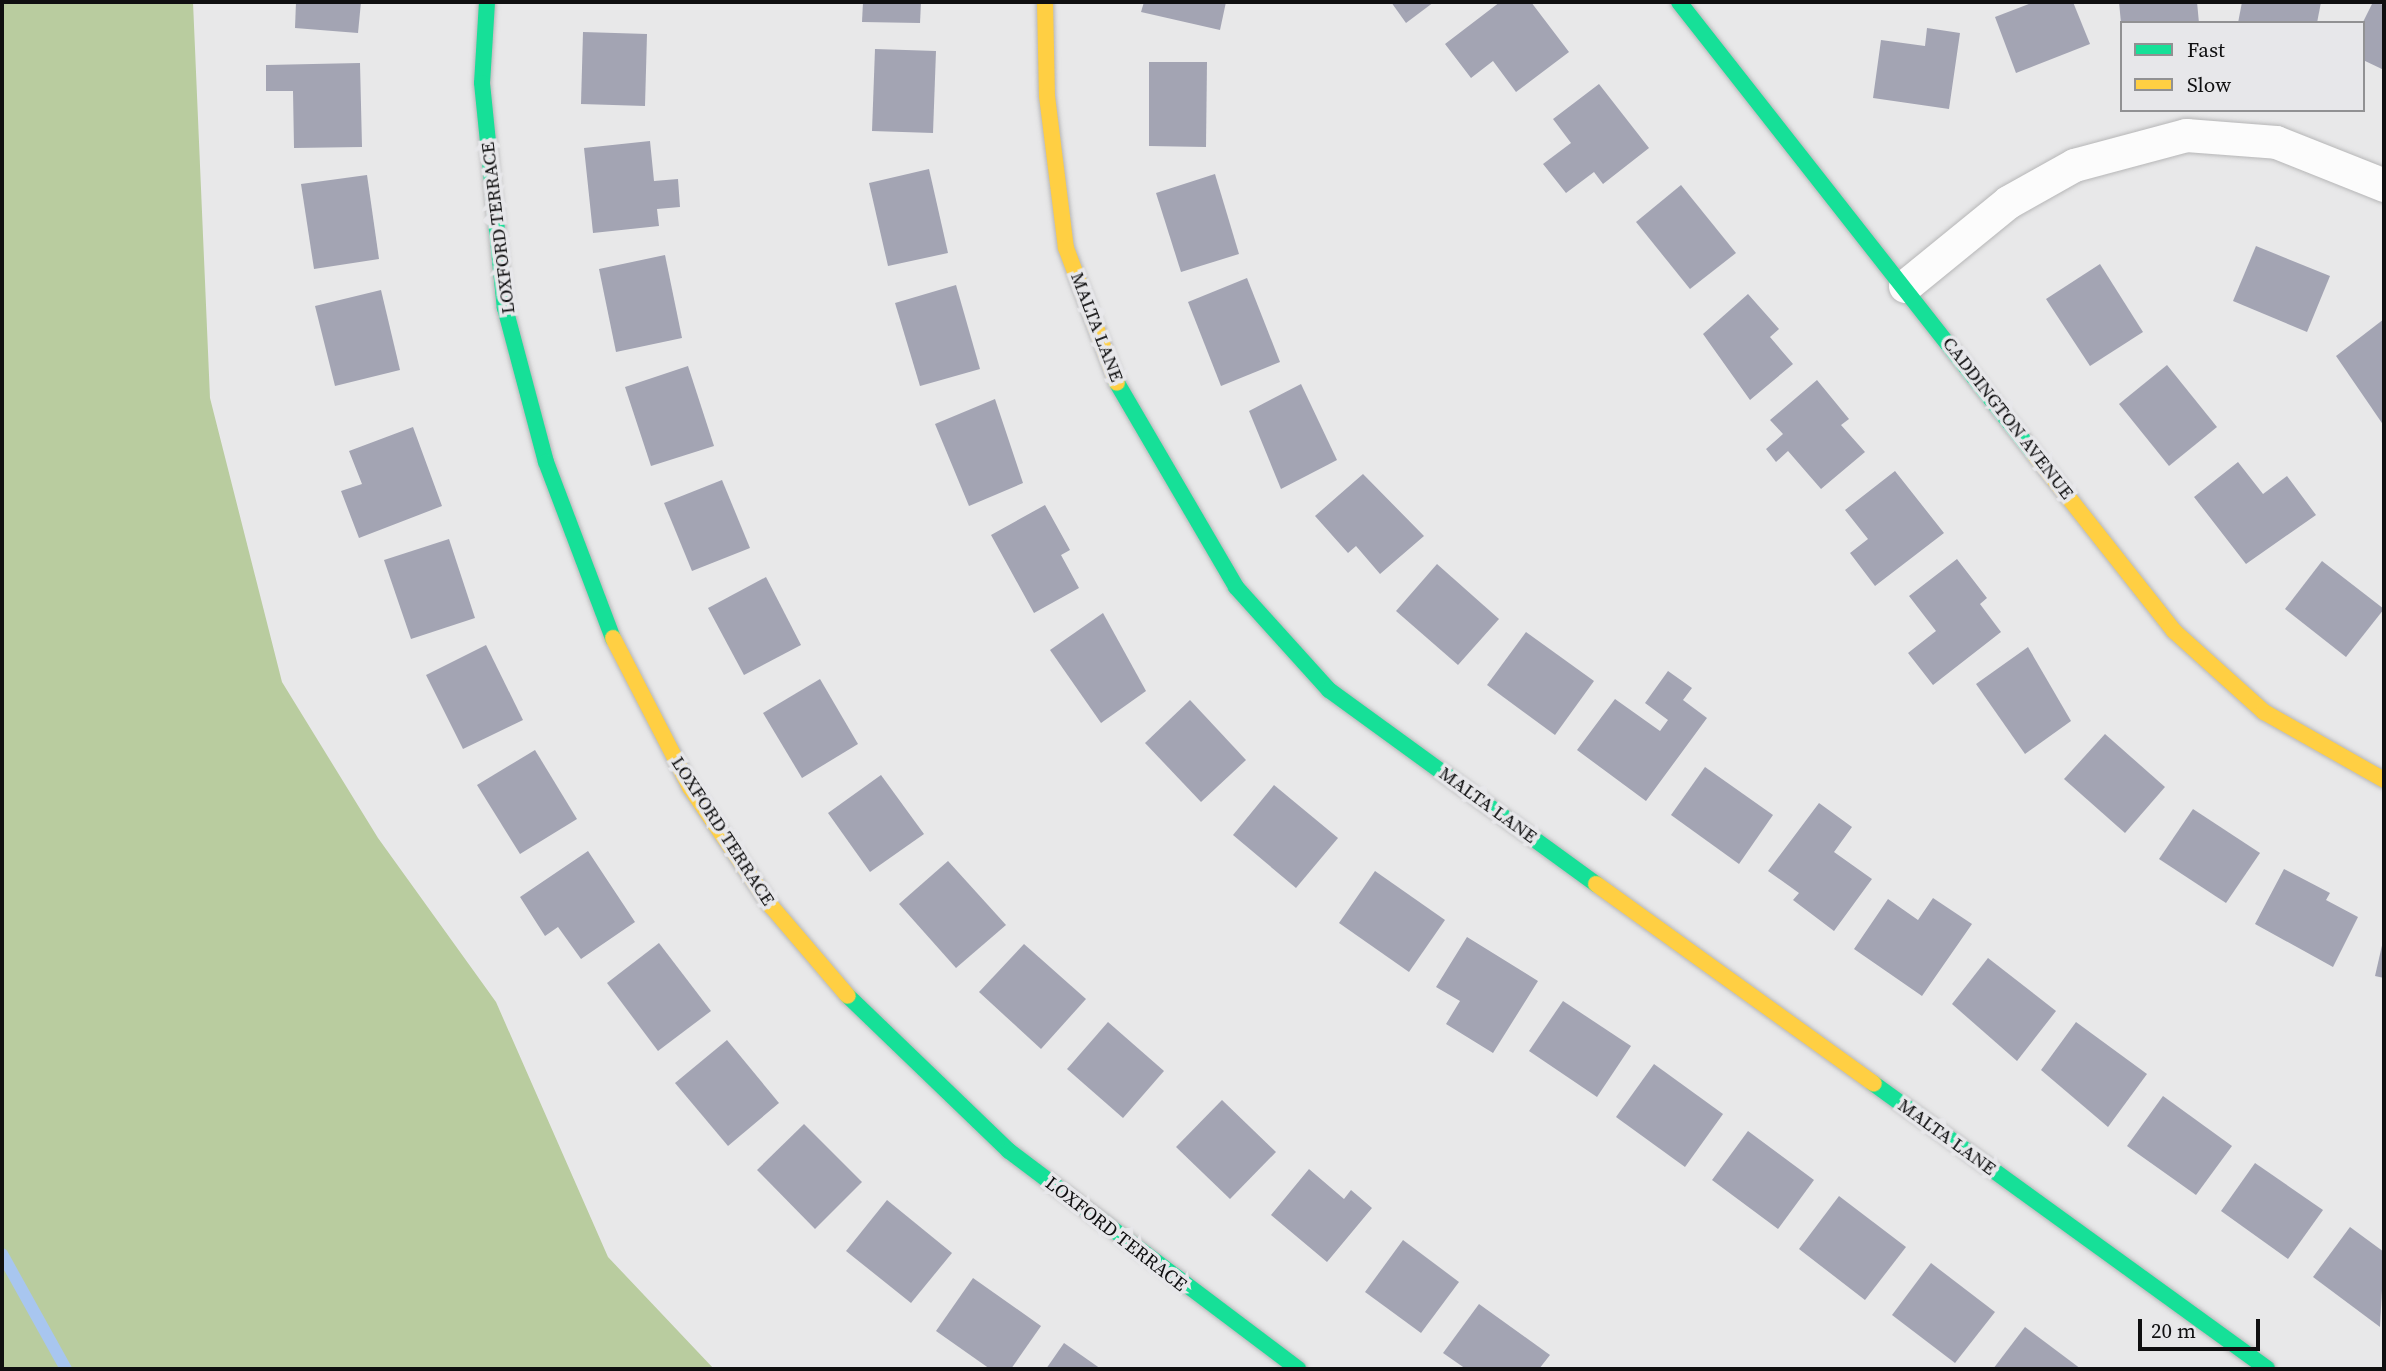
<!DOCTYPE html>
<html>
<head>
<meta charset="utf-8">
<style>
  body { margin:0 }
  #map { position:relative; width:2386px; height:1371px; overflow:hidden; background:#e8e8e9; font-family:"Source Serif 4",serif }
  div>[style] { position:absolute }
  .forest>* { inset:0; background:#b9cc9f }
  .stream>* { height:12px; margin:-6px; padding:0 6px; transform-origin:6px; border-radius:6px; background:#a8c6ef }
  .building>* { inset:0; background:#a3a4b3 }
  .roads { filter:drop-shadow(0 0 2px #b6b6b7) drop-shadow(0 0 2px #b6b6b7) }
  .street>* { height:33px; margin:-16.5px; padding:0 16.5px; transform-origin:16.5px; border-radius:16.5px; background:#fcfcfc }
  .fast>* { height:16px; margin:-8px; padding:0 8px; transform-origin:8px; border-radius:8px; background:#16e098 }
  .slow>* { height:16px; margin:-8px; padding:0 8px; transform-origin:8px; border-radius:8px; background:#ffcf43 }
  span { translate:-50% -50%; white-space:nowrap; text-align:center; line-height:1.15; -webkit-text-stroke:7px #e7e7ea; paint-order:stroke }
  .street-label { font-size:19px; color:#0f0f10 }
  .frame { position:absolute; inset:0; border:4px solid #0f0f10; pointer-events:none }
  .legend { position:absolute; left:2120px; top:21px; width:245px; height:91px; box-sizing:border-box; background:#e7e7ea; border:2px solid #919193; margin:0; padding:9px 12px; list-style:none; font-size:21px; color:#0f0f10 }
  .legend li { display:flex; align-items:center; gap:14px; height:35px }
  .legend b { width:35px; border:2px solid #919193 }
  .scale { position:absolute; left:2138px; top:1319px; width:122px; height:32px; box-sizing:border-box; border:4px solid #0f0f10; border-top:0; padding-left:9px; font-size:21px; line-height:24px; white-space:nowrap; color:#0f0f10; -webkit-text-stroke:5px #e7e7ea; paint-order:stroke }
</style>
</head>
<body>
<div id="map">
  <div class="forest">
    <i style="clip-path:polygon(2px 2px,193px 2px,210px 398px,282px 682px,378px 838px,496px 1002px,608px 1257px,714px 1369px,2px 1369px)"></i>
  </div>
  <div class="stream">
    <i style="left:2px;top:1254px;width:132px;rotate:60.9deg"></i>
  </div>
  <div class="building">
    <i style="clip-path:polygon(296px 2px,361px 2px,358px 33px,295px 28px)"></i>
    <i style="clip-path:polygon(863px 2px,921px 2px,920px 23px,862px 22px)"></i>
    <i style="clip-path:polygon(1144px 2px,1226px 2px,1220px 30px,1141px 12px)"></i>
    <i style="clip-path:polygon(1391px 2px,1434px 2px,1406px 23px)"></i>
    <i style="clip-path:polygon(1500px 2px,1531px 2px,1569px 52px,1516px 92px,1493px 61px,1471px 78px,1445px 44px)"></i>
    <i style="clip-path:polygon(2034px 2px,2073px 2px,2090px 44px,2016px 73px,1995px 17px)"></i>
    <i style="clip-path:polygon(2119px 2px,2197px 2px,2199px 23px,2121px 23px)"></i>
    <i style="clip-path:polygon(2242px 2px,2321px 2px,2317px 23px,2238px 23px)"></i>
    <i style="clip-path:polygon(2373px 2px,2384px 5px,2384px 70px,2363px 60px,2363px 22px)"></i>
    <i style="clip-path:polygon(1927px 28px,1960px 33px,1949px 109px,1873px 98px,1881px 40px,1925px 46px)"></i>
    <i style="clip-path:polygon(583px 32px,647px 34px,645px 106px,581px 104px)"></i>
    <i style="clip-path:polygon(875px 49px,936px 51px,933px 133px,872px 131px)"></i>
    <i style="clip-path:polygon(1149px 62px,1207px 62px,1206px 147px,1149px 146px)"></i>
    <i style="clip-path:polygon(360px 63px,362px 147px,294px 148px,293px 91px,266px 91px,266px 65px)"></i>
    <i style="clip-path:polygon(1599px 84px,1649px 148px,1603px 184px,1594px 172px,1566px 193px,1543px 164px,1571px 143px,1553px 119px)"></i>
    <i style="clip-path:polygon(650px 141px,654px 181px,678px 179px,680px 207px,657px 209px,659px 226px,593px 233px,584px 148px)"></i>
    <i style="clip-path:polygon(929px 169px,948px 253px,888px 266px,869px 183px)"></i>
    <i style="clip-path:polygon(1215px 174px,1239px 254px,1181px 272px,1156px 193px)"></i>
    <i style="clip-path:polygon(367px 175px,379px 259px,314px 269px,301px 184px)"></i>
    <i style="clip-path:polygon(1681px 185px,1736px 253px,1690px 289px,1636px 222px)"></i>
    <i style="clip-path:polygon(2256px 246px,2330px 276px,2307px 332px,2233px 301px)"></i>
    <i style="clip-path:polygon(665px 255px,682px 338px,616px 352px,599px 269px)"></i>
    <i style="clip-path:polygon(2100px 264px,2143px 332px,2090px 366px,2046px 299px)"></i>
    <i style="clip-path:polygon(1247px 278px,1280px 362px,1221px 386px,1188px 302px)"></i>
    <i style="clip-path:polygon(956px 285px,980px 369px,920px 386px,895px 303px)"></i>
    <i style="clip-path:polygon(381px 290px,400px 370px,335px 386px,315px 306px)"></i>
    <i style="clip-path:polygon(1748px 294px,1779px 329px,1770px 337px,1793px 364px,1750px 400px,1703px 334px)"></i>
    <i style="clip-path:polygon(2384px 319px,2384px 426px,2336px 356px)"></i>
    <i style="clip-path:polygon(2167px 365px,2217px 427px,2169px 466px,2119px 404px)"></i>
    <i style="clip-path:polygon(688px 366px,714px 446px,651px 466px,625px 387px)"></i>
    <i style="clip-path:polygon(1817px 380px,1849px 419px,1841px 425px,1865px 452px,1821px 489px,1788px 451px,1776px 462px,1766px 449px,1783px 434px,1770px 420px)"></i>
    <i style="clip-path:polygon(1301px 384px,1337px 460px,1281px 489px,1249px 411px)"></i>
    <i style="clip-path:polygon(995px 399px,1023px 483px,969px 506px,935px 424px)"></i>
    <i style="clip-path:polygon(413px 427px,442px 506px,359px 538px,341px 491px,362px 484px,349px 451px)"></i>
    <i style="clip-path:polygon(2238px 462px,2263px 494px,2287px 476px,2316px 515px,2246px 564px,2194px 497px)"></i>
    <i style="clip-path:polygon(1895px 471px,1944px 533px,1875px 586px,1850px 553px,1868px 539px,1845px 510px)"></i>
    <i style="clip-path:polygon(1363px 474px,1424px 536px,1380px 574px,1356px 546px,1348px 553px,1315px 516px)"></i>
    <i style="clip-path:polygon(722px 480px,750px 548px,692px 571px,664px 503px)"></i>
    <i style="clip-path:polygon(1045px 505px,1070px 550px,1061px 555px,1079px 588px,1034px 613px,991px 535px)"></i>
    <i style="clip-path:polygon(449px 539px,475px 618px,411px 639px,384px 560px)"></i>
    <i style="clip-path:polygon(1957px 559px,1987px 598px,1980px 604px,2001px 632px,1933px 685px,1908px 653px,1936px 631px,1909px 596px)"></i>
    <i style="clip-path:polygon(2322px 561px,2384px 609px,2346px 657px,2285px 609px)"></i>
    <i style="clip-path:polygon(1437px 564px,1499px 619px,1458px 665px,1396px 611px)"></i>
    <i style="clip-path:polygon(766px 577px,801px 645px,744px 675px,708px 608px)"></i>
    <i style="clip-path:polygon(1103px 613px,1146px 691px,1101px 723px,1050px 650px)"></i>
    <i style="clip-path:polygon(1526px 632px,1594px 681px,1555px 735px,1487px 685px)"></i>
    <i style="clip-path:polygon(486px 645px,523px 720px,463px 749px,426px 675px)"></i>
    <i style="clip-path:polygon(2028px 647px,2071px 721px,2025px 754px,1976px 684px)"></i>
    <i style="clip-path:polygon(1668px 671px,1692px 688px,1683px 700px,1707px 718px,1646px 801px,1577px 750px,1615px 699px,1660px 731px,1668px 720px,1645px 703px)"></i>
    <i style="clip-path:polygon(820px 679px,858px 744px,802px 778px,763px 713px)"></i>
    <i style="clip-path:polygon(1190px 700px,1246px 760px,1201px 802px,1145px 743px)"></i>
    <i style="clip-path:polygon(2105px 734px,2165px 787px,2125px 833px,2064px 779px)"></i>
    <i style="clip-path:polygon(535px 750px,577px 819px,520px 854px,477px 785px)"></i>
    <i style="clip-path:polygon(1705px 767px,1773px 815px,1739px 864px,1671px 815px)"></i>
    <i style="clip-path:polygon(881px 775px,924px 834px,870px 872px,828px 813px)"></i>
    <i style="clip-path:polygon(1274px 785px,1338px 838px,1296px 888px,1233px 835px)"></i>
    <i style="clip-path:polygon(1819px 803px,1852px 827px,1834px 852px,1872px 879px,1834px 931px,1793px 900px,1799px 893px,1768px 871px)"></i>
    <i style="clip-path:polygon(2193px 809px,2260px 853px,2226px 903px,2159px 859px)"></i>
    <i style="clip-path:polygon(588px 851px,635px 922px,581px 959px,558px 927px,545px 936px,520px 897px)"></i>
    <i style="clip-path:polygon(948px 861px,1006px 925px,956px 968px,899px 904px)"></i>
    <i style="clip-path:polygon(2284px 869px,2330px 893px,2326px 900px,2358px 917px,2333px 967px,2255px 924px)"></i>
    <i style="clip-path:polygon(1375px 871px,1445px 920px,1409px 972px,1339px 923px)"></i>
    <i style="clip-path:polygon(1933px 898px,1972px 924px,1922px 996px,1854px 949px,1888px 899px,1918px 920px)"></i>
    <i style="clip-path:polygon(1467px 937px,1538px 981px,1493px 1053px,1446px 1024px,1460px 1001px,1436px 987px)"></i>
    <i style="clip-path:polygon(2383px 941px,2384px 941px,2384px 978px,2375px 976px)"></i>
    <i style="clip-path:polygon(659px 943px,711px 1011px,658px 1051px,607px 983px)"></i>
    <i style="clip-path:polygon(1024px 944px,1086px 999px,1041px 1049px,979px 992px)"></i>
    <i style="clip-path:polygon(1988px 958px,2056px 1011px,2017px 1061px,1952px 1004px)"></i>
    <i style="clip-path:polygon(1563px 1001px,1631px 1046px,1597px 1097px,1529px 1051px)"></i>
    <i style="clip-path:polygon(1108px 1022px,1164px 1071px,1123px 1118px,1067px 1069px)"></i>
    <i style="clip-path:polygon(2076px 1022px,2147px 1074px,2108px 1127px,2041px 1070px)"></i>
    <i style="clip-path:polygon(727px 1040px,779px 1103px,728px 1146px,675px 1083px)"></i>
    <i style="clip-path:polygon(1654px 1064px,1723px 1114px,1685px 1167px,1616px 1117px)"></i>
    <i style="clip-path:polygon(2163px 1096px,2232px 1146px,2196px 1195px,2127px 1146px)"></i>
    <i style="clip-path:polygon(1222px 1100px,1276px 1152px,1230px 1199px,1176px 1147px)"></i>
    <i style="clip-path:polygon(804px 1124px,862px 1182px,815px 1229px,757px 1170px)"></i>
    <i style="clip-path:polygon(1748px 1131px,1814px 1180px,1778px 1229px,1712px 1180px)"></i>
    <i style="clip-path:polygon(2255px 1163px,2323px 1210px,2288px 1259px,2221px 1211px)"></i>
    <i style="clip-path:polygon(1309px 1169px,1344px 1199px,1351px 1190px,1372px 1208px,1327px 1262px,1271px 1215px)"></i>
    <i style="clip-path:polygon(1839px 1196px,1906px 1247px,1865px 1300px,1799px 1249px)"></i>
    <i style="clip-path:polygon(887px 1200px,952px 1253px,911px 1303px,846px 1251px)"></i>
    <i style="clip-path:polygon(2350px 1227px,2384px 1252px,2380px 1327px,2313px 1277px)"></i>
    <i style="clip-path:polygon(1403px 1240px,1459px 1282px,1421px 1333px,1365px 1292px)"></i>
    <i style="clip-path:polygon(1931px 1263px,1995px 1312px,1955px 1363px,1892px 1315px)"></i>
    <i style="clip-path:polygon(973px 1278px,1041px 1326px,1011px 1369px,990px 1369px,936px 1331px)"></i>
    <i style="clip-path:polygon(1479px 1304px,1550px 1355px,1539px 1369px,1466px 1369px,1443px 1353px)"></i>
    <i style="clip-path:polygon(2025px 1327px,2081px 1369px,1993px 1369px)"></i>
    <i style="clip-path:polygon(1064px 1343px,1101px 1369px,1046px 1369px)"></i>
  </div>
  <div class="roads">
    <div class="street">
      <i style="left:1905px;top:286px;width:133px;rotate:-39.2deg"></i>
      <i style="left:2008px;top:202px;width:76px;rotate:-29.3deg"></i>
      <i style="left:2074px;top:165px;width:116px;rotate:-15deg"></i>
      <i style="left:2186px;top:135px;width:90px;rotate:4.4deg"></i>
      <i style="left:2276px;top:142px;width:116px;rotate:21.7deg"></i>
    </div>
    <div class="fast">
      <i style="left:487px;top:2px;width:81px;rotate:93.5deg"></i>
      <i style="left:482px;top:83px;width:226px;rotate:84.2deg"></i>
      <i style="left:505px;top:308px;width:159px;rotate:75.1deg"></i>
      <i style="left:546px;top:462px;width:188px;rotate:69.2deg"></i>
      <i style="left:1679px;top:2px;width:576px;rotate:51.84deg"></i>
      <i style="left:1117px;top:383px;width:236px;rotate:59.7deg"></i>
      <i style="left:1236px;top:587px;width:139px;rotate:47.9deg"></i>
      <i style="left:1329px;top:690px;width:330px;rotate:36deg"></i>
      <i style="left:848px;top:996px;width:223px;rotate:43.9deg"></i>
      <i style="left:1009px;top:1151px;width:362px;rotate:37deg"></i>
      <i style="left:1874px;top:1084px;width:485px;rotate:35.9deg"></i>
    </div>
    <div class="slow">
      <i style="left:1045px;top:2px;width:94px;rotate:88.8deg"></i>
      <i style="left:1047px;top:96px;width:153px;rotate:82.9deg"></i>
      <i style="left:1066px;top:248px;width:144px;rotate:69.3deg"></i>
      <i style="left:2035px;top:455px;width:224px;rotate:51.7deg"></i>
      <i style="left:2174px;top:631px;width:121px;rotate:42deg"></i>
      <i style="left:2264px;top:712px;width:138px;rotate:29.5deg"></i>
      <i style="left:613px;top:638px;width:168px;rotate:62.7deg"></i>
      <i style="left:690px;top:787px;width:144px;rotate:55.8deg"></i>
      <i style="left:771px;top:906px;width:118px;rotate:49.5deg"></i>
      <i style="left:1596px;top:884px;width:342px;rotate:35.7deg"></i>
    </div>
  </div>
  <div class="street-label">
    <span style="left:498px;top:228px;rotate:-97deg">LOXFORD TERRACE</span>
    <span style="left:1097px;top:327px;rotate:69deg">MALTA LANE</span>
    <span style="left:2008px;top:418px;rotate:52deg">CADDINGTON AVENUE</span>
    <span style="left:1488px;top:805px;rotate:36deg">MALTA LANE</span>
    <span style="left:723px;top:831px;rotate:57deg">LOXFORD TERRACE</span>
    <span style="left:1947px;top:1137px;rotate:36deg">MALTA LANE</span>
    <span style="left:1116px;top:1234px;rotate:38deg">LOXFORD TERRACE</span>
  </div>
  <div class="frame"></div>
  <ul class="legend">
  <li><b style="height:9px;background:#16e098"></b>Fast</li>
  <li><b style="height:9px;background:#ffcf43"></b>Slow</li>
  </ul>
  <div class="scale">20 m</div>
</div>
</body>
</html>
